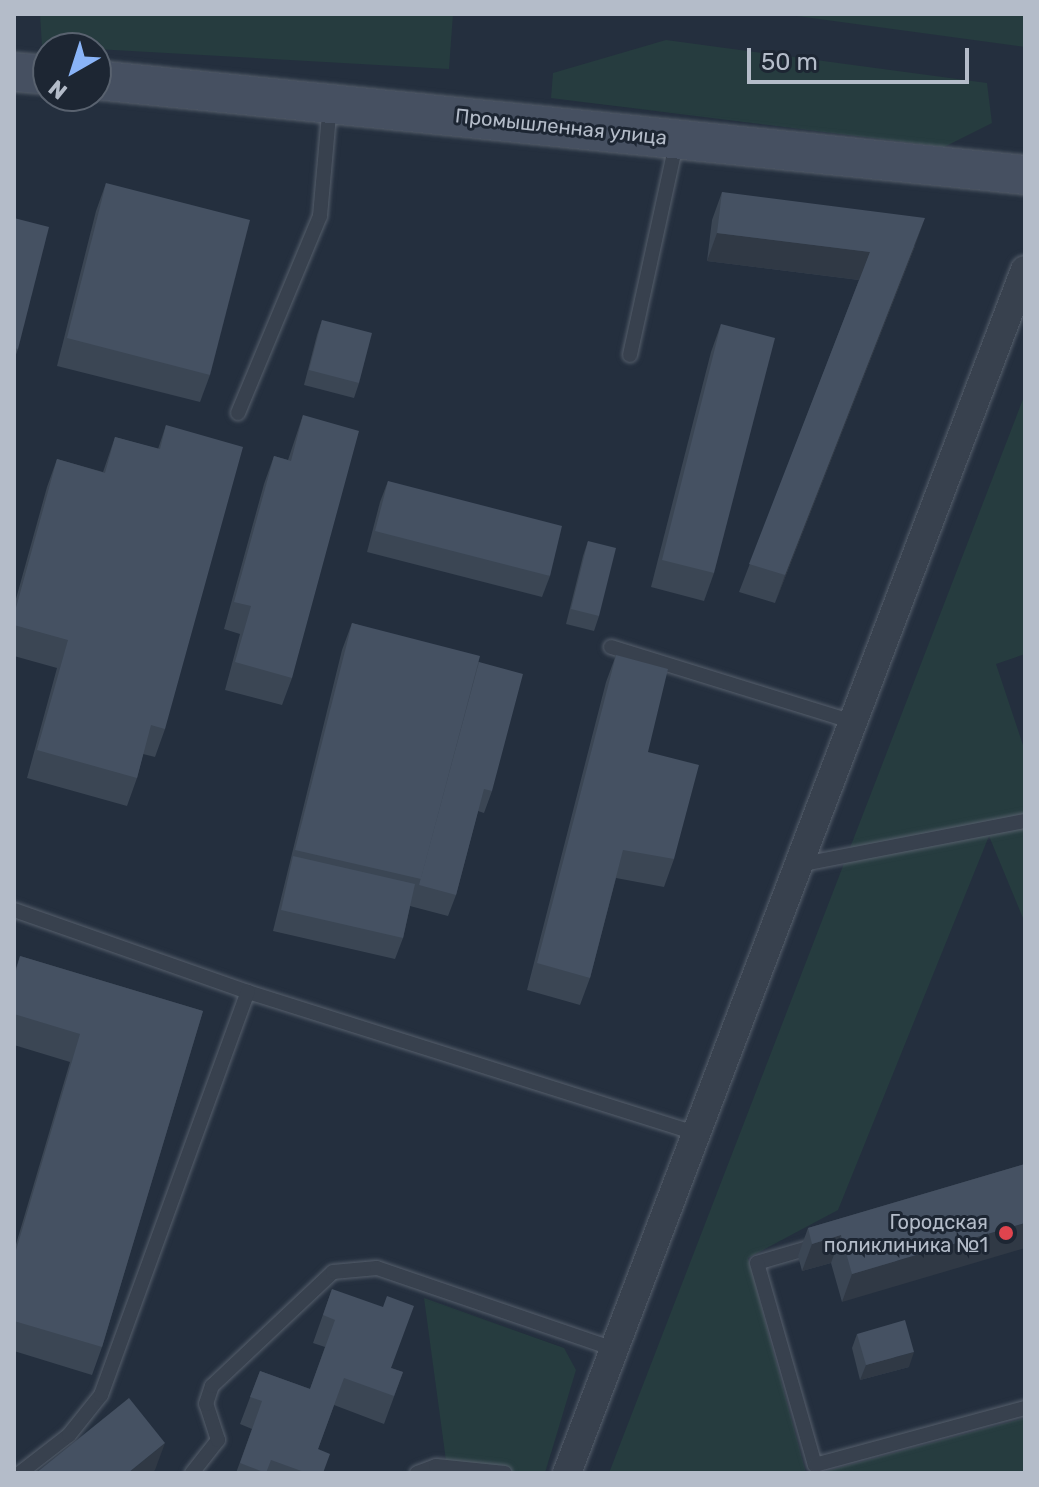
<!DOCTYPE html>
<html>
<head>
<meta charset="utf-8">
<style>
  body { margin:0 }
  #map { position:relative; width:1039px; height:1487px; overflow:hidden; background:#242f3e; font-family:Rubik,sans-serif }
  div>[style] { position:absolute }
  .green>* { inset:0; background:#263c3f }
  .roads { filter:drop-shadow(0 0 2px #565f6c) drop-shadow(0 0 2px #565f6c) }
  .lane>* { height:14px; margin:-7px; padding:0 7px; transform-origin:7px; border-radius:7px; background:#38414e }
  .street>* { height:28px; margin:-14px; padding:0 14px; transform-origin:14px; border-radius:14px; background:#38414e }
  .secondary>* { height:38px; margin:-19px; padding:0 19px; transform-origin:19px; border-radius:19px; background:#465061 }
  .wall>* { inset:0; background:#3b4654 }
  .shaded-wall>* { inset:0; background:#303945 }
  .building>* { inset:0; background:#455162 }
  .dots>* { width:22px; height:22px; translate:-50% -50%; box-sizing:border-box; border:4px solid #1d2633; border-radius:50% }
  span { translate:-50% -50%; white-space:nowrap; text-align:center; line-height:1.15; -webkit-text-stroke:6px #1d2633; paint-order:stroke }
  .street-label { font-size:20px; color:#b4bcc9 }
  .poi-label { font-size:20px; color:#b4bcc9 }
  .right { translate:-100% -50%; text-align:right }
  .frame { position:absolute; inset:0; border:16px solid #b4bcc9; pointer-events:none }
  .north { position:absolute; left:32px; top:32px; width:80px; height:80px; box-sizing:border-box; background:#1d2633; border:2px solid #59626f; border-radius:50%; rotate:219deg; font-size:22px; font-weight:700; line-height:32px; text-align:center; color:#b4bcc9 }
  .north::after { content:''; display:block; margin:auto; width:28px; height:36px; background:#8ab4f8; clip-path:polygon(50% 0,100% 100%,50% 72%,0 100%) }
  .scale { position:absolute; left:747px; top:48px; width:222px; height:36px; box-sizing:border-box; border:4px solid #b4bcc9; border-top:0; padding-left:10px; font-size:24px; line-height:28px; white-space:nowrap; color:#b4bcc9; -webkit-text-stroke:6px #1d2633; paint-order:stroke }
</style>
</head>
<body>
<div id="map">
  <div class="green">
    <i style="clip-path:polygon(40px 14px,453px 14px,449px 69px,42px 46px)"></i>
    <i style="clip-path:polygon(782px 14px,1025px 14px,1025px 47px)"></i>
    <i style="clip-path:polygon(666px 40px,987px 83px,992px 123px,944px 147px,551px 98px,553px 73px)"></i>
    <i style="clip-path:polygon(1025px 394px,1025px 654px,996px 664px,1025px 751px,1025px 923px,989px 836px,838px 1210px,748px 1258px,806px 1473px,609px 1473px)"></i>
    <i style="clip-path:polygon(424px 1298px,564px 1348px,576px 1370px,545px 1473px,441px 1473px,447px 1468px)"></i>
    <i style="clip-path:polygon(1025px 1418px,1025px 1473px,819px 1473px)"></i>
  </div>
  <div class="roads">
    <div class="lane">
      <i style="left:630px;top:355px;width:221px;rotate:-77.7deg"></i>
      <i style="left:238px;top:413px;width:213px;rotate:-67.4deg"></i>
      <i style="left:320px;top:216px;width:112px;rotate:-84.9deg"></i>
      <i style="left:611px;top:647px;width:253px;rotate:17.2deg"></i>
      <i style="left:798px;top:865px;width:231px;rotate:-11deg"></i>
      <i style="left:14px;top:910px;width:248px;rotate:19.3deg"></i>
      <i style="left:248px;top:992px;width:468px;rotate:17.5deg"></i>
      <i style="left:815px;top:1246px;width:60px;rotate:163.7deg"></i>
      <i style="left:757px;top:1263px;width:210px;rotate:74deg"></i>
      <i style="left:815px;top:1465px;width:218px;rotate:-15.2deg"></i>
      <i style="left:20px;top:1473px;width:62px;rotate:-37.8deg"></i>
      <i style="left:69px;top:1435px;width:51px;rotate:-51.3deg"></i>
      <i style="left:101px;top:1395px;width:429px;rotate:-70deg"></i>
      <i style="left:192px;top:1473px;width:42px;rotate:-51.8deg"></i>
      <i style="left:218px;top:1440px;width:38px;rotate:-108deg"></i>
      <i style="left:206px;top:1404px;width:19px;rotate:-72deg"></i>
      <i style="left:212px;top:1386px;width:166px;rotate:-43.3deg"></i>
      <i style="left:333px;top:1272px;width:44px;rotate:-5.2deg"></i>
      <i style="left:377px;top:1268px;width:250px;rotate:18.9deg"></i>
      <i style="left:417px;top:1473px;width:20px;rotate:-20deg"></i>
      <i style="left:436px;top:1466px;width:69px;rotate:5.8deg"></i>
    </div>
    <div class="street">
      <i style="left:567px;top:1473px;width:1287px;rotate:-69.16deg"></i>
    </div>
    <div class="secondary">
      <i style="left:14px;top:72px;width:34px;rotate:5deg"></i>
      <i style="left:96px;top:80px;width:934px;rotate:5.84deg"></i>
    </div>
  </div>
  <div class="wall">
    <i style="clip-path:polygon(106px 183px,210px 375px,200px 402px,57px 366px,96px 211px)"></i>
    <i style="clip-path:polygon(722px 192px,915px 246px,775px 603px,739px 592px,859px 280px,707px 261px,712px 220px)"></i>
    <i style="clip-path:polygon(14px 218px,18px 349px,14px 360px)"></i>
    <i style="clip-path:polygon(322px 320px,359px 383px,354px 398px,304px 385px,317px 335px)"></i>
    <i style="clip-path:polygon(721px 324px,714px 573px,704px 601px,651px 587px,711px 352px)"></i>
    <i style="clip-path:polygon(303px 415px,292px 678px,282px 705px,225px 690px,240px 634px,224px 629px,264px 484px,274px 456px,288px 460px)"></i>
    <i style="clip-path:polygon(166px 425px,165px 729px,155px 757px,143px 754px,137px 778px,127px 806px,27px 778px,57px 668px,14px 656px,14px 606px,47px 487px,57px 459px,103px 472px,115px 437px,158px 449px)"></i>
    <i style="clip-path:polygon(388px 481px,550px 576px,542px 597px,367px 552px,380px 502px)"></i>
    <i style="clip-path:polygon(588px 541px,599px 616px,594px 631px,566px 624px,583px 556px)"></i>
    <i style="clip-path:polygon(352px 623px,479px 662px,492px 791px,484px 813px,478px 811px,456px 895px,448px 916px,410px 906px,403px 938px,395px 959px,273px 931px,342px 650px)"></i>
    <i style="clip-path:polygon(616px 655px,648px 752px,674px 859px,664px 887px,616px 878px,590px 978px,580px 1005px,527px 990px,606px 682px)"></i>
    <i style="clip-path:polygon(20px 956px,203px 1011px,102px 1347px,92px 1375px,14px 1351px,14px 1251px,70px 1062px,14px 1045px,14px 974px)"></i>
    <i style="clip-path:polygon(1025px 1164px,842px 1302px,831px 1263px,802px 1271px,798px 1256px,808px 1228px)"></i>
    <i style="clip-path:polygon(332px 1289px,391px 1368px,403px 1372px,384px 1424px,334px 1405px,318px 1449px,323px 1473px,236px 1473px,252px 1429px,240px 1424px,260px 1371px,310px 1389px,325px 1347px,313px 1343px)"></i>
    <i style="clip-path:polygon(857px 1334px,909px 1367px,860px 1380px,852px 1348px)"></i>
  </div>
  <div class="shaded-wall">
    <i style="clip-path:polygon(925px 218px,915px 246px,775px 603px,785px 575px)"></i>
    <i style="clip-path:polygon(717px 233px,870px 252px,860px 280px,707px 261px)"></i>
    <i style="clip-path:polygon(1025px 1223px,1025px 1248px,842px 1302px,852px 1274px)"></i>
    <i style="clip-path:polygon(841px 1235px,831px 1263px,802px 1271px,812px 1244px)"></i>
    <i style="clip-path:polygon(914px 1352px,909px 1367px,860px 1380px,866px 1365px)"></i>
    <i style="clip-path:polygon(165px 1443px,155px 1470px,152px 1473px,128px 1473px)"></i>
  </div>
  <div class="building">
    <i style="clip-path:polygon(106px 183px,250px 220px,210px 375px,67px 338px)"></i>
    <i style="clip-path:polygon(722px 192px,925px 218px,785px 575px,749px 564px,870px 252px,717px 233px)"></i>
    <i style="clip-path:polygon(14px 218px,49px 227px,18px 349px,14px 348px)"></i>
    <i style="clip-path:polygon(322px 320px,372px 333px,359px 383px,309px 370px)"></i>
    <i style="clip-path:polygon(721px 324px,775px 338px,714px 573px,662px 560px)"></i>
    <i style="clip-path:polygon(303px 415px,359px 431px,292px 678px,235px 662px,251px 606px,234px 602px,274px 456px,291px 461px)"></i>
    <i style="clip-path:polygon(166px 425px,243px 447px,165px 729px,151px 725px,137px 778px,37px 750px,68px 640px,14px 625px,14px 615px,57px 459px,105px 473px,115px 437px,160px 449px)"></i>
    <i style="clip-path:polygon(388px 481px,562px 526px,550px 576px,375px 531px)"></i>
    <i style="clip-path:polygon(588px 541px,616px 548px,599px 616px,571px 609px)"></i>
    <i style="clip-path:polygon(352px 623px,480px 656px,421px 879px,295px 850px)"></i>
    <i style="clip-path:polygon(616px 655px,668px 669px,648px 752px,699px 765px,674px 859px,623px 850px,590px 978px,537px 963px)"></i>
    <i style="clip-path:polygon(479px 662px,523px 674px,492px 791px,484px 789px,456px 895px,419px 885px)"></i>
    <i style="clip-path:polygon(293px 856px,415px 884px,403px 938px,281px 910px)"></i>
    <i style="clip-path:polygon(20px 956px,203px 1011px,102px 1347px,14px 1321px,14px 1257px,80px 1034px,14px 1014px,14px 978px)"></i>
    <i style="clip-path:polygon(1025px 1164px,1025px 1223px,852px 1274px,841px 1235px,812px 1244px,808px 1228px)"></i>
    <i style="clip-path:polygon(332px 1289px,383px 1307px,387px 1296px,414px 1306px,391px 1368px,403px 1372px,394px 1396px,344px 1378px,318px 1449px,330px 1454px,323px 1473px,307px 1473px,271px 1460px,266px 1473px,240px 1463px,262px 1401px,250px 1397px,260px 1371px,310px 1389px,335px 1320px,323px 1315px)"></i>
    <i style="clip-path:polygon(905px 1320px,914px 1352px,866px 1365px,857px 1334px)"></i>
    <i style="clip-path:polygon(129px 1398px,165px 1443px,128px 1473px,36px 1473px)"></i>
  </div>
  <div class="dots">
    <i style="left:1006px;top:1233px;background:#e0444e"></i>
  </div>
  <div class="street-label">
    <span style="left:561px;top:127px;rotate:6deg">Промышленная улица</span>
  </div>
  <div class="poi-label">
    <span class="right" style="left:988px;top:1234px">Городская<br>поликлиника №1</span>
  </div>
  <div class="frame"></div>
  <div class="north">N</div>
  <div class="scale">50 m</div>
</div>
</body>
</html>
